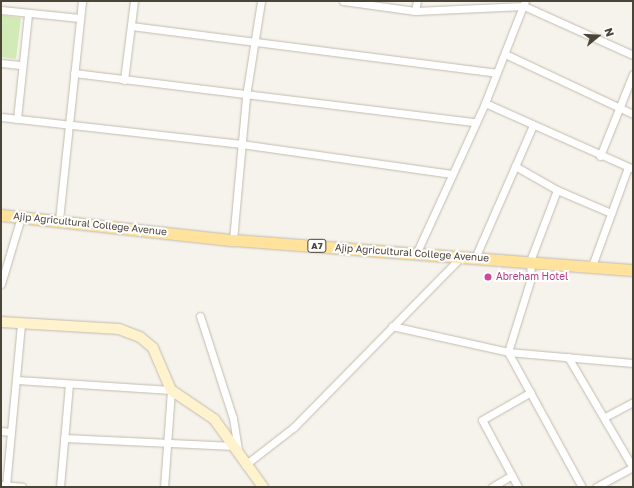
<!DOCTYPE html>
<html>
<head>
<meta charset="utf-8">
<style>
  body { margin:0 }
  #map { position:relative; width:634px; height:488px; overflow:hidden; background:#f6f3ec; font-family:"Golos Text",sans-serif }
  div>[style] { position:absolute }
  .green>* { inset:0; background:#d2eab5 }
  .roads { filter:drop-shadow(0 0 1px #c2bbae) drop-shadow(0 0 1px #c2bbae) }
  .street>* { height:7px; margin:-3.5px; padding:0 3.5px; transform-origin:3.5px; border-radius:3.5px; background:#fff }
  .secondary>* { height:10px; margin:-5px; padding:0 5px; transform-origin:5px; border-radius:5px; background:#fff3cd }
  .primary>* { height:11px; margin:-5.5px; padding:0 5.5px; transform-origin:5.5px; border-radius:5.5px; background:#ffe39c }
  .dots>* { width:11px; height:11px; translate:-50% -50%; box-sizing:border-box; border:2px solid #fff; border-radius:50% }
  span { translate:-50% -50%; white-space:nowrap; text-align:center; line-height:1.15; -webkit-text-stroke:4px #fff; paint-order:stroke }
  .shield-label span { padding:1px 3px; background:#fff; border:1px solid; border-radius:3px; -webkit-text-stroke-width:0 }
  .shield-label { font-size:9px; color:#4b4439; font-weight:700 }
  .street-label { font-size:10px; color:#4b4439 }
  .hotel-label { font-size:10px; color:#b23c85 }
  .left { translate:0 -50%; text-align:left }
  .frame { position:absolute; inset:0; border:2px solid #4b4439; pointer-events:none }
  .north { position:absolute; left:578px; top:16px; width:40px; height:40px; -webkit-text-stroke:3px #fff; paint-order:stroke; rotate:72deg; font-size:11px; font-weight:700; line-height:16px; text-align:center; color:#4b4439 }
  .north::after { content:''; display:block; margin:auto; width:14px; height:18px; background:#4b4439; clip-path:polygon(50% 0,100% 100%,50% 72%,0 100%) }
</style>
</head>
<body>
<div id="map">
  <div class="green">
    <i style="clip-path:polygon(1px 15px,21px 18px,16px 59px,1px 57px)"></i>
  </div>
  <div class="roads">
    <div class="street">
      <i style="left:343px;top:1px;width:73px;rotate:7.9deg"></i>
      <i style="left:415px;top:11px;width:109px;rotate:-2.6deg"></i>
      <i style="left:524px;top:6px;width:120px;rotate:24.2deg"></i>
      <i style="left:1px;top:10px;width:79px;rotate:5.8deg"></i>
      <i style="left:415px;top:11px;width:10px;rotate:-79deg"></i>
      <i style="left:131px;top:26px;width:368px;rotate:7.3deg"></i>
      <i style="left:505px;top:54px;width:141px;rotate:25.1deg"></i>
      <i style="left:1px;top:63px;width:19px;rotate:6deg"></i>
      <i style="left:74px;top:73px;width:404px;rotate:7deg"></i>
      <i style="left:124px;top:80px;width:80px;rotate:-82.8deg"></i>
      <i style="left:485px;top:103px;width:162px;rotate:24deg"></i>
      <i style="left:1px;top:117px;width:242px;rotate:6.4deg"></i>
      <i style="left:241px;top:144px;width:213px;rotate:8.1deg"></i>
      <i style="left:17px;top:119px;width:105px;rotate:-84deg"></i>
      <i style="left:600px;top:156px;width:88px;rotate:-68.1deg"></i>
      <i style="left:515px;top:166px;width:48px;rotate:29.7deg"></i>
      <i style="left:557px;top:190px;width:59px;rotate:23.1deg"></i>
      <i style="left:557px;top:190px;width:76px;rotate:110.8deg"></i>
      <i style="left:530px;top:261px;width:17px;rotate:87deg"></i>
      <i style="left:531px;top:278px;width:77px;rotate:107.3deg"></i>
      <i style="left:508px;top:352px;width:154px;rotate:61.3deg"></i>
      <i style="left:59px;top:220px;width:220px;rotate:-84deg"></i>
      <i style="left:233px;top:240px;width:145px;rotate:-84.8deg"></i>
      <i style="left:246px;top:96px;width:96px;rotate:-81deg"></i>
      <i style="left:416px;top:254px;width:166px;rotate:-65.4deg"></i>
      <i style="left:485px;top:103px;width:110px;rotate:-68.6deg"></i>
      <i style="left:475px;top:258px;width:145px;rotate:-66.4deg"></i>
      <i style="left:592px;top:266px;width:105px;rotate:-70deg"></i>
      <i style="left:1px;top:284px;width:70px;rotate:-73.4deg"></i>
      <i style="left:200px;top:316px;width:107px;rotate:72.1deg"></i>
      <i style="left:233px;top:418px;width:32px;rotate:81deg"></i>
      <i style="left:392px;top:326px;width:119px;rotate:12.6deg"></i>
      <i style="left:508px;top:352px;width:125px;rotate:5deg"></i>
      <i style="left:568px;top:357px;width:129px;rotate:59.6deg"></i>
      <i style="left:17px;top:380px;width:154px;rotate:3.7deg"></i>
      <i style="left:171px;top:390px;width:97px;rotate:94.1deg"></i>
      <i style="left:605px;top:417px;width:32px;rotate:-28deg"></i>
      <i style="left:1px;top:431px;width:10px;rotate:6deg"></i>
      <i style="left:64px;top:438px;width:170px;rotate:2.7deg"></i>
      <i style="left:245px;top:465px;width:62px;rotate:-37.8deg"></i>
      <i style="left:294px;top:427px;width:240px;rotate:-45.5deg"></i>
      <i style="left:1px;top:485px;width:21px;rotate:5deg"></i>
      <i style="left:6px;top:486px;width:163px;rotate:-84.7deg"></i>
      <i style="left:60px;top:487px;width:103px;rotate:-85deg"></i>
      <i style="left:492px;top:487px;width:23px;rotate:-31deg"></i>
      <i style="left:518px;top:487px;width:76px;rotate:-118.2deg"></i>
      <i style="left:482px;top:420px;width:56px;rotate:-29.7deg"></i>
      <i style="left:596px;top:487px;width:42px;rotate:-28.4deg"></i>
    </div>
    <div class="secondary">
      <i style="left:1px;top:322px;width:118px;rotate:3.4deg"></i>
      <i style="left:119px;top:329px;width:22px;rotate:21deg"></i>
      <i style="left:140px;top:337px;width:17px;rotate:40deg"></i>
      <i style="left:153px;top:348px;width:46px;rotate:66.8deg"></i>
      <i style="left:171px;top:390px;width:52px;rotate:34deg"></i>
      <i style="left:214px;top:419px;width:84px;rotate:54.2deg"></i>
    </div>
    <div class="primary">
      <i style="left:1px;top:215px;width:233px;rotate:6.2deg"></i>
      <i style="left:233px;top:240px;width:401px;rotate:4.3deg"></i>
    </div>
  </div>
  <div class="dots">
    <i style="left:488px;top:277px;background:#d1479c"></i>
  </div>
  <div class="shield-label">
    <span style="left:317px;top:246px">A7</span>
  </div>
  <div class="street-label">
    <span style="left:90px;top:224px;rotate:6deg">Ajip Agricultural College Avenue</span>
    <span style="left:412px;top:253px;rotate:4deg">Ajip Agricultural College Avenue</span>
  </div>
  <div class="hotel-label">
    <span class="left" style="left:496px;top:277px">Abreham Hotel</span>
  </div>
  <div class="frame"></div>
  <div class="north">N</div>
</div>
</body>
</html>
